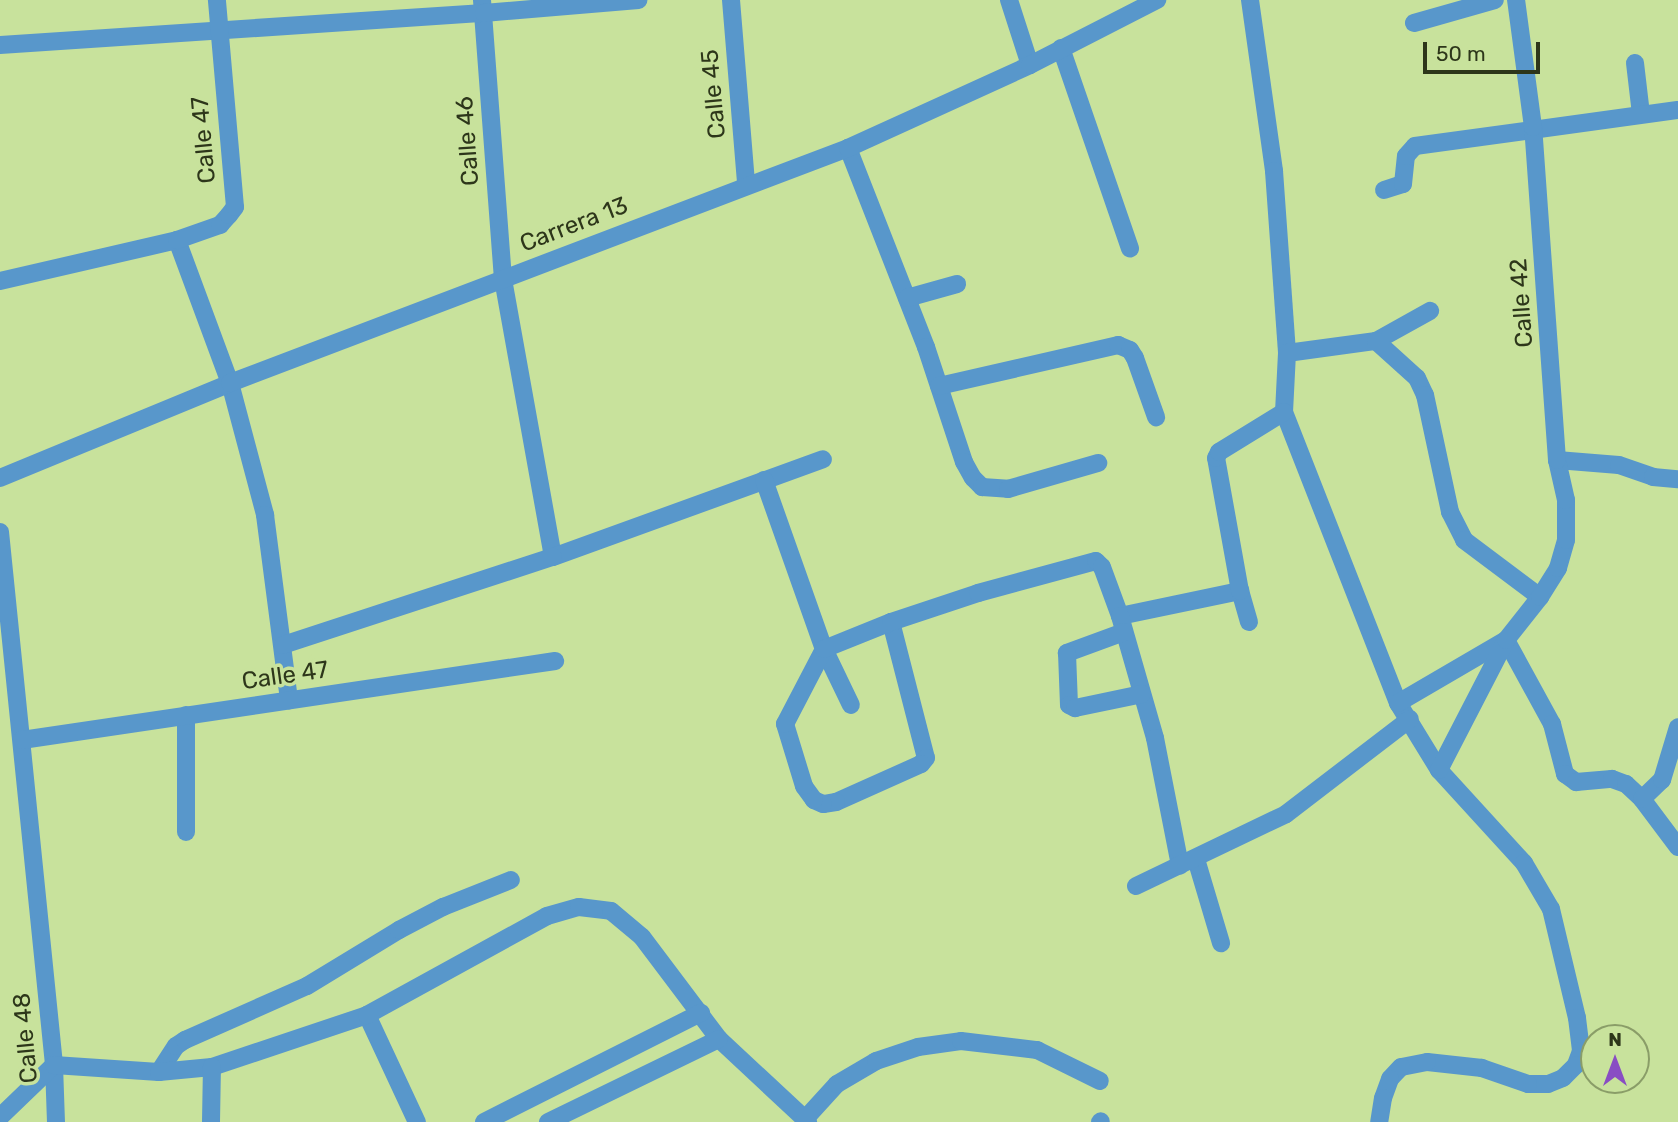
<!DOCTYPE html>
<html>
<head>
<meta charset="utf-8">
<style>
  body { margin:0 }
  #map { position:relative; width:1678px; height:1122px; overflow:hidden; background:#c8e29c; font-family:Rubik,sans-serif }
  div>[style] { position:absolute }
  .minor>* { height:18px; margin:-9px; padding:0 9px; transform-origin:9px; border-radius:9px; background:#5897cb }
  span { translate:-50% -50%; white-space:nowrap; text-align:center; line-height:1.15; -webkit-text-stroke:7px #c8e29c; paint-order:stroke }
  .street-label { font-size:24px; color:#2d361a }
  .north { position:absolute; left:1580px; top:1024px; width:70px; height:70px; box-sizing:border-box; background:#c8e29c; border:2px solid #8a9d68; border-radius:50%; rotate:0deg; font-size:19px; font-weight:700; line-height:28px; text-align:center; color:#2d361a }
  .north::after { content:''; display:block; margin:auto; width:24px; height:32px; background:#894dc3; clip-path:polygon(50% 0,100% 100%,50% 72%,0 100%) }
  .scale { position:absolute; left:1423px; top:42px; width:117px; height:32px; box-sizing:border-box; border:4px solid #2d361a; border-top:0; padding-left:9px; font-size:21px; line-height:24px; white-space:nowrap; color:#2d361a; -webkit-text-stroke:5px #c8e29c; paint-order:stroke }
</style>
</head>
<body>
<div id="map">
  <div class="minor">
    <i style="left:482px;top:0;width:280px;rotate:85.7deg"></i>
    <i style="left:503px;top:279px;width:282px;rotate:79.8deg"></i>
    <i style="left:553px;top:557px;width:287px;rotate:-19.9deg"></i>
    <i style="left:731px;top:0;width:185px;rotate:85.3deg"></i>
    <i style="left:1009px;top:0;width:68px;rotate:72.1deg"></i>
    <i style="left:1250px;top:0;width:173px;rotate:82deg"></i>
    <i style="left:1274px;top:171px;width:182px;rotate:85.9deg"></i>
    <i style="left:1287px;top:353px;width:59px;rotate:92.9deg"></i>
    <i style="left:1284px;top:412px;width:313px;rotate:68.6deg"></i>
    <i style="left:1398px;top:703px;width:79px;rotate:58.5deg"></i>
    <i style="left:1439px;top:770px;width:126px;rotate:47.6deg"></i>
    <i style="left:1524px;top:863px;width:53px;rotate:59.6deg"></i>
    <i style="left:1551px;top:909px;width:112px;rotate:76.6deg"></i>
    <i style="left:1577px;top:1018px;width:33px;rotate:83deg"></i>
    <i style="left:1581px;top:1051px;width:15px;rotate:110deg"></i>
    <i style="left:1576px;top:1065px;width:18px;rotate:135deg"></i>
    <i style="left:1563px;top:1078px;width:16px;rotate:158deg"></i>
    <i style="left:1548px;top:1084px;width:20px;rotate:180deg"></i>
    <i style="left:1528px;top:1084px;width:49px;rotate:-160.8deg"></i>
    <i style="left:1482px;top:1068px;width:55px;rotate:-173.8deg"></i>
    <i style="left:1427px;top:1062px;width:26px;rotate:169deg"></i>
    <i style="left:1401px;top:1067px;width:16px;rotate:133deg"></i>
    <i style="left:1390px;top:1079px;width:20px;rotate:110deg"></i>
    <i style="left:1383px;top:1098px;width:24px;rotate:99deg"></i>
    <i style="left:1414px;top:23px;width:84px;rotate:-15.9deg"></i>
    <i style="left:0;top:45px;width:485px;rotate:-3.8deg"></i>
    <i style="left:484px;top:13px;width:155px;rotate:-4.8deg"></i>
    <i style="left:1061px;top:48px;width:212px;rotate:71deg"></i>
    <i style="left:1635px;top:63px;width:51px;rotate:83.3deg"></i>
    <i style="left:848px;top:148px;width:214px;rotate:68.6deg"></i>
    <i style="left:926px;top:347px;width:121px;rotate:71.7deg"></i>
    <i style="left:964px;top:462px;width:18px;rotate:61deg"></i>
    <i style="left:973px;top:478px;width:13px;rotate:45deg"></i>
    <i style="left:982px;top:487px;width:26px;rotate:4deg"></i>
    <i style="left:1008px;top:489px;width:94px;rotate:-16.1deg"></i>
    <i style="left:1384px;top:190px;width:20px;rotate:-18deg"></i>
    <i style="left:1403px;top:184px;width:28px;rotate:-84deg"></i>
    <i style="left:1406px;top:156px;width:13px;rotate:-48deg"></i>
    <i style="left:1415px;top:146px;width:265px;rotate:-7.8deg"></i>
    <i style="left:177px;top:240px;width:153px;rotate:69.7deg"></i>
    <i style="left:230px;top:383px;width:137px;rotate:75.1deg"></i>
    <i style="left:265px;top:515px;width:187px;rotate:82.6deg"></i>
    <i style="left:0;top:281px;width:182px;rotate:-13deg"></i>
    <i style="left:177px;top:240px;width:46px;rotate:-19.2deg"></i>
    <i style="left:220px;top:225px;width:13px;rotate:-48deg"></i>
    <i style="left:229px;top:215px;width:10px;rotate:-53deg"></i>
    <i style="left:235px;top:207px;width:208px;rotate:-95deg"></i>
    <i style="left:907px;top:298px;width:52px;rotate:-15.6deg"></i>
    <i style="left:1376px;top:341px;width:62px;rotate:-29.1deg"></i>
    <i style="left:1287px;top:353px;width:90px;rotate:-7.7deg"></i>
    <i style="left:1376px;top:341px;width:55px;rotate:42.1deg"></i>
    <i style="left:1417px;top:378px;width:19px;rotate:65deg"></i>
    <i style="left:1425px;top:395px;width:120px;rotate:77.9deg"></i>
    <i style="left:1450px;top:512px;width:31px;rotate:63deg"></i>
    <i style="left:1464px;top:540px;width:95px;rotate:36.9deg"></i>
    <i style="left:939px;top:386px;width:184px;rotate:-12.9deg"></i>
    <i style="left:1118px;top:345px;width:13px;rotate:23deg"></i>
    <i style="left:1130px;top:350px;width:9px;rotate:58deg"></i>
    <i style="left:1135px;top:358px;width:63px;rotate:70.4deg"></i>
    <i style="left:1557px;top:460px;width:62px;rotate:4.6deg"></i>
    <i style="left:1619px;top:465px;width:36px;rotate:19deg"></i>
    <i style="left:1653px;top:477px;width:25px;rotate:5deg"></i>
    <i style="left:0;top:478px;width:249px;rotate:-22.4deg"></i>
    <i style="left:230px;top:383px;width:661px;rotate:-20.82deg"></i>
    <i style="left:848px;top:148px;width:200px;rotate:-24.5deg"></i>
    <i style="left:1030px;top:65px;width:143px;rotate:-27.1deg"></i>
    <i style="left:764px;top:480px;width:179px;rotate:70.5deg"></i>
    <i style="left:824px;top:649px;width:62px;rotate:64.3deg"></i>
    <i style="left:0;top:532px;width:536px;rotate:84.21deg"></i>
    <i style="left:54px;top:1065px;width:57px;rotate:88deg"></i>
    <i style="left:1120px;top:616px;width:123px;rotate:-11.8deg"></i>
    <i style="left:891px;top:622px;width:140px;rotate:75.6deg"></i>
    <i style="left:926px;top:758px;width:8px;rotate:130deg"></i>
    <i style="left:921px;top:764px;width:93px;rotate:155.9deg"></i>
    <i style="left:836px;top:802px;width:13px;rotate:171deg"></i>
    <i style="left:823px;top:804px;width:10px;rotate:-156deg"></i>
    <i style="left:814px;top:800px;width:17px;rotate:-126deg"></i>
    <i style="left:804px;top:786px;width:65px;rotate:-107deg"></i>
    <i style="left:785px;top:724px;width:85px;rotate:-62.5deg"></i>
    <i style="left:824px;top:649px;width:72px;rotate:-21.9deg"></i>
    <i style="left:891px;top:622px;width:92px;rotate:-18.4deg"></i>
    <i style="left:978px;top:593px;width:122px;rotate:-15.2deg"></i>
    <i style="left:1096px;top:561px;width:8px;rotate:45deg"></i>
    <i style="left:1102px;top:567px;width:52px;rotate:69.8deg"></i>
    <i style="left:1120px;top:616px;width:127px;rotate:74deg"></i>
    <i style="left:1155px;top:738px;width:130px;rotate:78.9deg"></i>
    <i style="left:1249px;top:622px;width:32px;rotate:-106deg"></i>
    <i style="left:1240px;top:591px;width:135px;rotate:-100.2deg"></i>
    <i style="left:1216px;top:458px;width:7px;rotate:-63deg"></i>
    <i style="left:1219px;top:452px;width:76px;rotate:-31.6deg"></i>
    <i style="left:1124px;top:632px;width:61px;rotate:159.8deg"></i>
    <i style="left:1067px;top:653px;width:52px;rotate:87.8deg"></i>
    <i style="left:1069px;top:705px;width:7px;rotate:27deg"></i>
    <i style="left:1075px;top:708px;width:68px;rotate:-11.8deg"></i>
    <i style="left:1506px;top:640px;width:96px;rotate:61.3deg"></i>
    <i style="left:1552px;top:724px;width:52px;rotate:75.4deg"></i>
    <i style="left:1565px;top:774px;width:14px;rotate:36deg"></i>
    <i style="left:1576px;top:782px;width:36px;rotate:-5deg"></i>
    <i style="left:1612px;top:779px;width:15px;rotate:20deg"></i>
    <i style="left:1626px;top:784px;width:22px;rotate:43deg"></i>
    <i style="left:1642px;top:799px;width:60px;rotate:53.1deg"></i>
    <i style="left:283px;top:645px;width:284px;rotate:-18.1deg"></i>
    <i style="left:1398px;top:703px;width:125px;rotate:-30.3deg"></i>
    <i style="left:186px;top:715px;width:117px;rotate:90deg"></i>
    <i style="left:22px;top:740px;width:539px;rotate:-8.43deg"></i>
    <i style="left:1439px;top:770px;width:146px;rotate:-62.7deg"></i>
    <i style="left:1506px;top:640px;width:55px;rotate:-51.7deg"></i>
    <i style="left:1540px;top:597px;width:34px;rotate:-58deg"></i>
    <i style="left:1558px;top:568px;width:29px;rotate:-74deg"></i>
    <i style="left:1566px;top:540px;width:40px;rotate:-90deg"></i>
    <i style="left:1566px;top:500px;width:41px;rotate:-102.7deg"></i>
    <i style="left:1557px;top:460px;width:334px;rotate:-94.1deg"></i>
    <i style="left:1533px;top:127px;width:128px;rotate:-97.6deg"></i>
    <i style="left:1642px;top:799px;width:28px;rotate:-44deg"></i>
    <i style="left:1662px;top:780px;width:55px;rotate:-73.2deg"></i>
    <i style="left:1196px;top:859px;width:88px;rotate:73.4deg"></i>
    <i style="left:1136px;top:886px;width:166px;rotate:-25.6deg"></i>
    <i style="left:1286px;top:814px;width:156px;rotate:-37.5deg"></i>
    <i style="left:367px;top:1015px;width:118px;rotate:65deg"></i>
    <i style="left:159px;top:1072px;width:31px;rotate:-57deg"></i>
    <i style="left:176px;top:1046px;width:11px;rotate:-34deg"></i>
    <i style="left:185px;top:1040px;width:133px;rotate:-23.9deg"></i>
    <i style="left:307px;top:986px;width:108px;rotate:-31.3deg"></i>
    <i style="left:399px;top:930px;width:50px;rotate:-27.6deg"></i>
    <i style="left:443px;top:907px;width:73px;rotate:-21.7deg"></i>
    <i style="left:0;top:1117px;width:75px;rotate:-43.9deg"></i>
    <i style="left:54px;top:1065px;width:105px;rotate:3.8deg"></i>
    <i style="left:159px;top:1072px;width:53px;rotate:-5.4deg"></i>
    <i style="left:212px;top:1067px;width:163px;rotate:-18.5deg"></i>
    <i style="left:367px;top:1015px;width:205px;rotate:-28.8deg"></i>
    <i style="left:547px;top:916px;width:33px;rotate:-16deg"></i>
    <i style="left:579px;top:907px;width:32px;rotate:7deg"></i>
    <i style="left:611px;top:911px;width:40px;rotate:40deg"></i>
    <i style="left:642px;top:937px;width:128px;rotate:53deg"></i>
    <i style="left:719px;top:1039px;width:122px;rotate:43deg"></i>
    <i style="left:805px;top:1119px;width:47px;rotate:-47.6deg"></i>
    <i style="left:837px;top:1084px;width:45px;rotate:-30.5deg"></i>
    <i style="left:876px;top:1061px;width:44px;rotate:-18.4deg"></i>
    <i style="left:918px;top:1047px;width:43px;rotate:-7.9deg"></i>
    <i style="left:961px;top:1041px;width:77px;rotate:6.8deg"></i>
    <i style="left:1037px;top:1050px;width:70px;rotate:26.2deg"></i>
    <i style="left:211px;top:1122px;width:55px;rotate:-89deg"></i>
    <i style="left:484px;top:1122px;width:243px;rotate:-26.7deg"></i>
    <i style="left:548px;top:1122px;width:190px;rotate:-25.9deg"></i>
    <i style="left:1100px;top:1122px;width:1px;rotate:-45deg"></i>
  </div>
  <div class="street-label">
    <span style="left:714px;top:94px;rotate:-95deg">Calle 45</span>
    <span style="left:204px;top:140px;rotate:-95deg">Calle 47</span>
    <span style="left:468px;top:141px;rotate:-94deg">Calle 46</span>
    <span style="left:574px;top:225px;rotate:-21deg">Carrera 13</span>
    <span style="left:1522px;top:303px;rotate:-94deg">Calle 42</span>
    <span style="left:285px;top:676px;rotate:-8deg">Calle 47</span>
    <span style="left:26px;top:1038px;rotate:-95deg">Calle 48</span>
  </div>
  <div class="north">N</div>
  <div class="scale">50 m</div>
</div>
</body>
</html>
